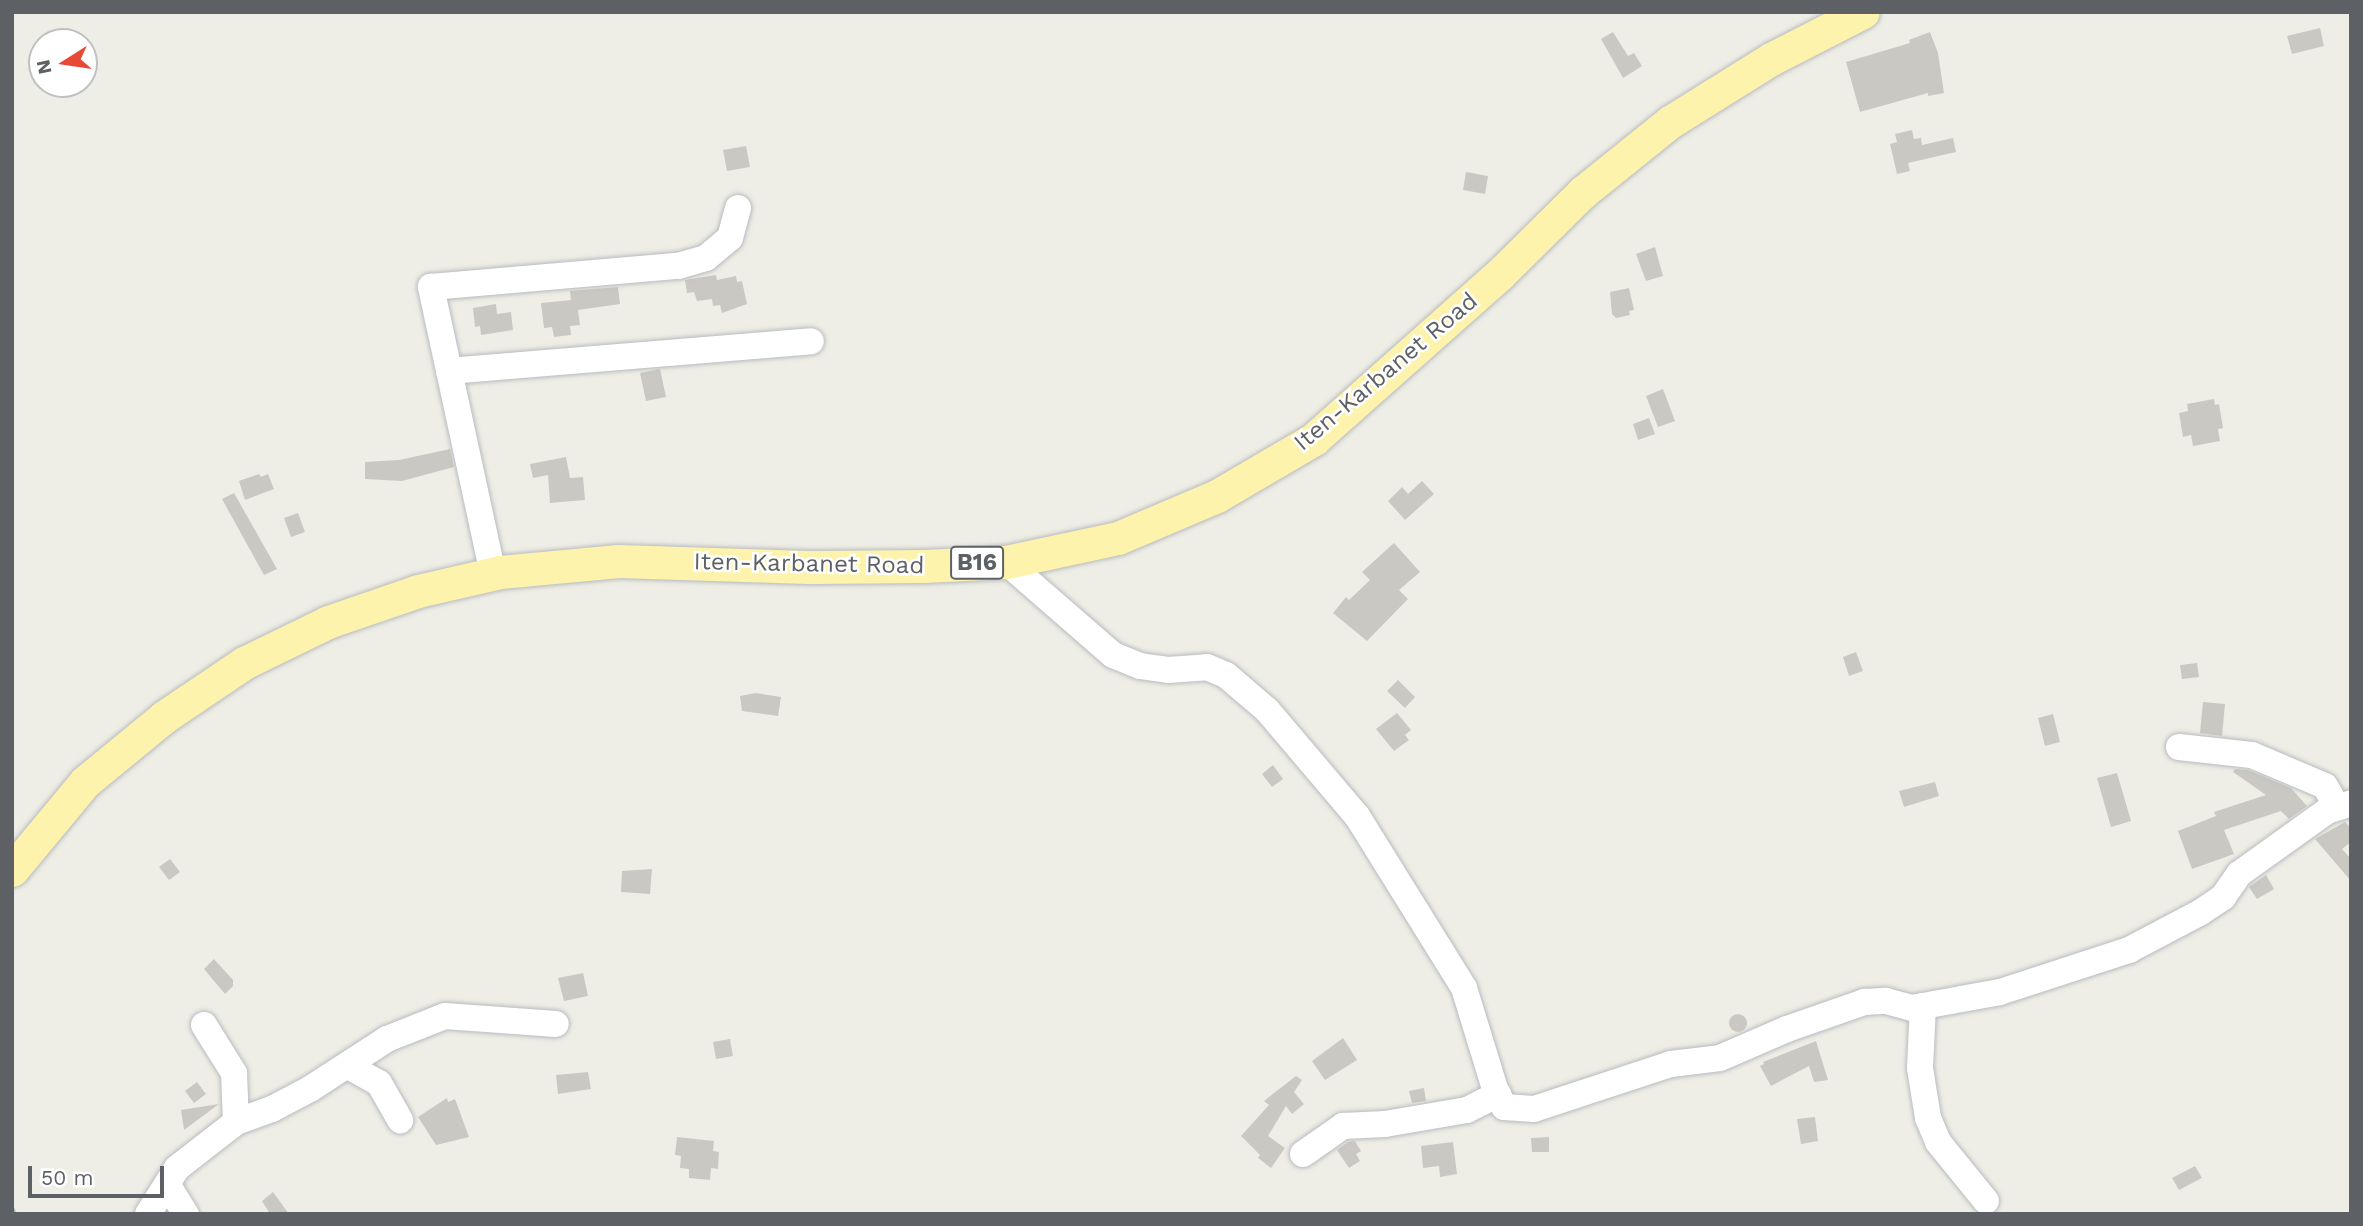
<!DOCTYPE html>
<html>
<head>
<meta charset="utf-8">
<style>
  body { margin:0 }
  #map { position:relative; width:2363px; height:1226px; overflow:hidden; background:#efeee6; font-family:"Work Sans",sans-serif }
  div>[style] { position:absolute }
  .building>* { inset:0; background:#cac8c3 }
  .round { border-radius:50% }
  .path>* { height:3.5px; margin-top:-1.75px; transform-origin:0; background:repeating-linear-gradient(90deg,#9cc7aa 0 7px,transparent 0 10.5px) }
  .roads { filter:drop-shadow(0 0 2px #b8bbbf) drop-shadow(0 0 2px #b8bbbf) }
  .minor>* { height:26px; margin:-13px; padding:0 13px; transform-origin:13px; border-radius:13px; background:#fff }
  .major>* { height:33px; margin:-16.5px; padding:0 16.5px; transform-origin:16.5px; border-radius:16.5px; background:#fdf3ad }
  span { translate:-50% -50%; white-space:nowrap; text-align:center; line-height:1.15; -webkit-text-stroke:5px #fff; paint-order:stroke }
  .shield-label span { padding:2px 5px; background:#fff; border:2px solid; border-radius:5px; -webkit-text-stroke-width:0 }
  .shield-label { font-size:23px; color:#5d6166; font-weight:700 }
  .street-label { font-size:24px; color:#5d6166 }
  .frame { position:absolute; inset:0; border:14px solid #5d6166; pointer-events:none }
  .north { position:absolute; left:28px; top:28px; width:70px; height:70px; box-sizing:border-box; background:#fff; border:2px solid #bec0c2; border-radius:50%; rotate:258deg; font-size:19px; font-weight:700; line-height:28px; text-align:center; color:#5d6166 }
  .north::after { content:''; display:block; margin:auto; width:24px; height:32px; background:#e64935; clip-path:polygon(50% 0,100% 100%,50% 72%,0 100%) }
  .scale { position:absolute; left:28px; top:1166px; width:136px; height:32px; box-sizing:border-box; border:4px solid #5d6166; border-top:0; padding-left:9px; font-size:21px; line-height:24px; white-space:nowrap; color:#5d6166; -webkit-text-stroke:5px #fff; paint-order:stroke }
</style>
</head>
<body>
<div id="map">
  <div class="building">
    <i style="clip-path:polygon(2320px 28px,2324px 46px,2292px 54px,2287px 36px)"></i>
    <i style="clip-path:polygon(1613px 32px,1628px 56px,1634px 53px,1642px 66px,1623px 78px,1601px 39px)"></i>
    <i style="clip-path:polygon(1930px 32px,1938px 53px,1944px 93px,1928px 96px,1928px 93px,1860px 112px,1846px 62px,1910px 43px,1909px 40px)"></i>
    <i style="clip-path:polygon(1912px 130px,1914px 139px,1921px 138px,1922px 145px,1953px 138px,1956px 152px,1908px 163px,1910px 171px,1897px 174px,1890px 144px,1897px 142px,1895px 134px)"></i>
    <i style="clip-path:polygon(746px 146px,750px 167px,727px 171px,723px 150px)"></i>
    <i style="clip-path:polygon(1466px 172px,1488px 176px,1485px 194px,1463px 190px)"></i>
    <i style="clip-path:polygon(1655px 247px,1663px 276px,1646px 281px,1636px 254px)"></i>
    <i style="clip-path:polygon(716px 275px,717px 280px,736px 276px,737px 282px,742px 281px,747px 304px,722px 313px,720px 305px,713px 306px,712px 299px,697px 301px,694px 292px,687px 293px,685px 280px)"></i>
    <i style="clip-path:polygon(618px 287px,620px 304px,578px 310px,580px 325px,570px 326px,571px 335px,554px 337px,552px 327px,544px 328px,541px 303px,571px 300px,570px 291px)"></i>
    <i style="clip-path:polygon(1629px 288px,1634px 310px,1629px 311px,1630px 315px,1616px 318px,1612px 314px,1610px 292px)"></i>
    <i style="clip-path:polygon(496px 304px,497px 314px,511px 312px,513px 330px,481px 335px,480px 326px,475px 327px,473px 308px)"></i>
    <i style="clip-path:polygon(660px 369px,666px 397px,646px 401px,640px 373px)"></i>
    <i style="clip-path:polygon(1663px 389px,1675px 421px,1658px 427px,1646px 396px)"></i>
    <i style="clip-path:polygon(2214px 399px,2215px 405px,2219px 404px,2223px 428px,2218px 429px,2220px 441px,2193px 446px,2191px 435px,2183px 437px,2179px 413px,2188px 411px,2187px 404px)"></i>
    <i style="clip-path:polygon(1649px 418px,1655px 434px,1638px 440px,1633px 424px)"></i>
    <i style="clip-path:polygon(450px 449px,454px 467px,402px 481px,365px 479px,365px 462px,399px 460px)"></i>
    <i style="clip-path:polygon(566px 457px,570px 478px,583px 477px,585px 500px,550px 503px,548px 475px,533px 478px,530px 464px)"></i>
    <i style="clip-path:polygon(259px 474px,261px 477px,268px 474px,274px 489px,245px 500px,239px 481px)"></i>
    <i style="clip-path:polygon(1422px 481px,1434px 494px,1405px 520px,1388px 501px,1402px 487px,1408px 494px)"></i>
    <i style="clip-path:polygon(234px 493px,277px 569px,264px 575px,222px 499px)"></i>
    <i style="clip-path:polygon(298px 513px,305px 532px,291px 537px,284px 518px)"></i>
    <i style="clip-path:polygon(1394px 543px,1420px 572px,1399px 590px,1408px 599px,1367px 641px,1333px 613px,1346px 597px,1349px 600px,1370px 580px,1362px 572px)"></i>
    <i style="clip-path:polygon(1856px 652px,1863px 671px,1849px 676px,1843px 657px)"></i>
    <i style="clip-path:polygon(2197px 663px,2199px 677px,2182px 679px,2180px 665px)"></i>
    <i style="clip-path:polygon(1398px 680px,1415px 697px,1405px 708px,1387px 691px)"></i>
    <i style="clip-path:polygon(756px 693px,781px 697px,778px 716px,742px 711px,740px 696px)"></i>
    <i style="clip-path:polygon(2203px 702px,2225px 704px,2222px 736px,2200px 733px)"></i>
    <i style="clip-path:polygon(1397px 713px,1411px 730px,1405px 735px,1409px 740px,1394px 751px,1376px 729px)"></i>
    <i style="clip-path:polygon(2053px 714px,2060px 742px,2045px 746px,2038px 718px)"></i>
    <i style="clip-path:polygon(1273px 765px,1283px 779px,1272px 787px,1262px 774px)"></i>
    <i style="clip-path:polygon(2235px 769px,2248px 770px,2291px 788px,2307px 806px,2289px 819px,2281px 811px,2224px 830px,2234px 854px,2192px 869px,2178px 831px,2216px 816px,2214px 812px,2266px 795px,2233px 772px)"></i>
    <i style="clip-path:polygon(2117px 773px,2131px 821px,2111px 827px,2097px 778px)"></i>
    <i style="clip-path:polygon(1935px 782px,1939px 796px,1904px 807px,1899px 791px)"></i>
    <i style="clip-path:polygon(2345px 822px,2351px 828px,2351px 842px,2342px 849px,2351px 859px,2351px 881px,2315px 839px)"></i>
    <i style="clip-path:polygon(170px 859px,180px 872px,169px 880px,159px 867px)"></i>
    <i style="clip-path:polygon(652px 869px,650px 894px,621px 892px,622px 871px)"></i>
    <i style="clip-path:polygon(2266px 875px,2274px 889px,2257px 899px,2249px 887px)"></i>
    <i style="clip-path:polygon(214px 959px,233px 980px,233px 986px,225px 994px,204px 969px)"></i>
    <i style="clip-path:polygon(583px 973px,588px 996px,564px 1001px,558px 978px)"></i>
    <i class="round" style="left:1729px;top:1014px;width:18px;height:18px"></i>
    <i style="clip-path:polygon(1343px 1038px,1357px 1060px,1325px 1080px,1312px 1061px)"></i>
    <i style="clip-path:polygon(730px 1039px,733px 1056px,716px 1059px,713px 1042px)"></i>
    <i style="clip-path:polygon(1816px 1041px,1828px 1080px,1814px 1082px,1809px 1066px,1771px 1086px,1760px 1066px,1764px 1064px,1763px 1062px)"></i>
    <i style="clip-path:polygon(588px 1072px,591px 1089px,558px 1094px,556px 1075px)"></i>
    <i style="clip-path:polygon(1296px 1076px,1302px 1080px,1294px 1092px,1304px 1104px,1292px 1114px,1286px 1106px,1268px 1136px,1285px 1148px,1271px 1168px,1258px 1158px,1260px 1155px,1241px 1136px,1269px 1105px,1264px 1101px)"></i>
    <i style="clip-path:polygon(197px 1082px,206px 1094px,194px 1103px,185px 1091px)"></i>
    <i style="clip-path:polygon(1424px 1088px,1426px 1101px,1412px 1103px,1409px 1091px)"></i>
    <i style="clip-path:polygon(447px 1098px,448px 1102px,455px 1099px,469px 1137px,436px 1145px,418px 1117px)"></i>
    <i style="clip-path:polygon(219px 1104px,184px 1130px,181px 1110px)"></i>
    <i style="clip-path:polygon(1815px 1117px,1818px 1141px,1801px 1144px,1797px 1119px)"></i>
    <i style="clip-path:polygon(677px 1137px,714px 1141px,713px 1151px,719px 1152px,718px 1169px,711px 1168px,710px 1180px,689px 1178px,689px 1169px,680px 1168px,681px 1156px,675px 1155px)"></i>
    <i style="clip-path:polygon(1549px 1137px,1549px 1152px,1532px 1152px,1531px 1138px)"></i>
    <i style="clip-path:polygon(1355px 1141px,1361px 1151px,1356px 1154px,1360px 1161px,1349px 1168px,1337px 1150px,1348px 1142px)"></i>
    <i style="clip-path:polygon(1453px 1142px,1457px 1174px,1440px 1177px,1439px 1166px,1423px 1168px,1421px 1146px)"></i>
    <i style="clip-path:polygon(2195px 1166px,2202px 1178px,2179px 1190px,2172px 1178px)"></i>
    <i style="clip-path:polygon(273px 1192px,289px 1214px,270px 1214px,262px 1201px)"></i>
  </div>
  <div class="path">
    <i style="left:12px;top:1207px;width:8px;rotate:67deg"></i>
  </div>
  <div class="roads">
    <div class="minor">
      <i style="left:449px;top:371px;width:363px;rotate:-4.7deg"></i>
      <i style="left:1006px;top:562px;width:142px;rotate:41deg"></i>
      <i style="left:1113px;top:655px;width:29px;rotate:22deg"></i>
      <i style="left:1140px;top:666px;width:28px;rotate:8deg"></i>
      <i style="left:1168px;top:670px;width:39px;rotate:-4deg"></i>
      <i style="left:1207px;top:667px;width:21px;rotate:23deg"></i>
      <i style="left:1226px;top:675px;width:54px;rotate:40.5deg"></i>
      <i style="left:1267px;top:710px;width:139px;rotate:49.7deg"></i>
      <i style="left:1357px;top:816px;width:203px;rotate:58.1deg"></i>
      <i style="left:1464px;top:988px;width:106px;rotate:72.9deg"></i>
      <i style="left:1495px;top:1089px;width:20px;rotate:63deg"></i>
      <i style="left:1504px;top:1107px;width:30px;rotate:4deg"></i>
      <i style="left:1534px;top:1109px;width:144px;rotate:-18.2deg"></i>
      <i style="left:1671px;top:1064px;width:49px;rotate:-7deg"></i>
      <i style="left:1720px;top:1058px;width:73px;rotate:-23.4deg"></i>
      <i style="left:1787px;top:1029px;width:82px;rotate:-19.3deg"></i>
      <i style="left:1864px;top:1002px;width:22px;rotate:-3deg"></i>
      <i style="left:1886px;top:1001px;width:27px;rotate:15deg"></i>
      <i style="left:1912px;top:1008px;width:89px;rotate:-10.3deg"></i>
      <i style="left:2000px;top:992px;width:136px;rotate:-18deg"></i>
      <i style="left:2129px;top:950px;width:81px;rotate:-27.8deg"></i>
      <i style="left:2201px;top:912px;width:27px;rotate:-34deg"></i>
      <i style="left:2223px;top:897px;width:28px;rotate:-55deg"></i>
      <i style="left:2239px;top:874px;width:108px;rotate:-35.6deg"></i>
      <i style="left:2327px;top:811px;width:25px;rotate:-18deg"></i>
      <i style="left:493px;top:574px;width:294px;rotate:-102.2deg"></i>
      <i style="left:431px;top:287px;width:248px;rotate:-4.9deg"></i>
      <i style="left:678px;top:266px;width:29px;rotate:-16deg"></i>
      <i style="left:706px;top:258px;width:31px;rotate:-40deg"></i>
      <i style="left:730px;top:238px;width:31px;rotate:-75deg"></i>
      <i style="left:2179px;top:747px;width:73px;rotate:6.3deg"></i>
      <i style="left:2252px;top:755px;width:79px;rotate:23deg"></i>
      <i style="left:2325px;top:786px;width:24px;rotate:60deg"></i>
      <i style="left:1923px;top:1006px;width:62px;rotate:92.8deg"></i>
      <i style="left:1920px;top:1068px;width:51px;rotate:80.9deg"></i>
      <i style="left:1928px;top:1118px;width:26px;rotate:67deg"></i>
      <i style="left:1938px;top:1142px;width:76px;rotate:50.9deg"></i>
      <i style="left:204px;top:1025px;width:57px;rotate:58deg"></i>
      <i style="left:234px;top:1073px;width:49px;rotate:87.7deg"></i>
      <i style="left:348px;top:1066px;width:35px;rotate:29deg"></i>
      <i style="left:379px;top:1083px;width:43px;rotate:60.4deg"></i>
      <i style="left:1303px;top:1154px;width:49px;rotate:-35deg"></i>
      <i style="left:1343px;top:1126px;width:42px;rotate:-2.7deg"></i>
      <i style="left:1385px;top:1124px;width:83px;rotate:-9.7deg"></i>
      <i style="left:1467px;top:1110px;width:35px;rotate:-27deg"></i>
      <i style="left:167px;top:1184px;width:36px;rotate:58deg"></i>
      <i style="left:148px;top:1214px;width:54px;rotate:-57.8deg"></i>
      <i style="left:177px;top:1168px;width:75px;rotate:-37.9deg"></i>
      <i style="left:236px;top:1122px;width:38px;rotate:-20deg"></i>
      <i style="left:272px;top:1109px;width:43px;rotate:-27.8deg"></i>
      <i style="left:310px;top:1089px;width:92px;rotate:-33deg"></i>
      <i style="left:387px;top:1039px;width:62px;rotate:-21.6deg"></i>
      <i style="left:445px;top:1016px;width:111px;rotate:4.1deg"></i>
    </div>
    <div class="major">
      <i style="left:12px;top:870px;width:114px;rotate:-50.3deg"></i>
      <i style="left:85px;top:782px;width:102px;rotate:-39.4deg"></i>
      <i style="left:164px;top:717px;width:97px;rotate:-34deg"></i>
      <i style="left:244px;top:663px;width:93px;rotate:-26deg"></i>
      <i style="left:328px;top:622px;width:95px;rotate:-19deg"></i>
      <i style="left:418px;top:591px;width:84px;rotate:-13deg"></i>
      <i style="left:500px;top:572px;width:119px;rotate:-5.3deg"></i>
      <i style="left:618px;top:561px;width:190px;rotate:1.8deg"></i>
      <i style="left:808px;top:567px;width:116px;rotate:-0.5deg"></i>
      <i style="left:924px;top:566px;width:82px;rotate:-2.8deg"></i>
      <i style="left:1006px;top:562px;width:115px;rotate:-12.1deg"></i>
      <i style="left:1118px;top:538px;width:108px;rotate:-23deg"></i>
      <i style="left:1217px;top:496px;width:113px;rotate:-30.4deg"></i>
      <i style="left:1314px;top:439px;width:247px;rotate:-41.6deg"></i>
      <i style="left:1499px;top:275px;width:118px;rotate:-44.7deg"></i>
      <i style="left:1583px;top:192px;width:112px;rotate:-38.8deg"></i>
      <i style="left:1670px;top:122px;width:119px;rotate:-32deg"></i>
      <i style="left:1771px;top:59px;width:103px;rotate:-27.1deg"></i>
    </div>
  </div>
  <div class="shield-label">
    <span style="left:977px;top:563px">B16</span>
  </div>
  <div class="street-label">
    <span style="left:1386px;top:372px;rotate:-40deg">Iten-Karbanet Road</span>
    <span style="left:809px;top:564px;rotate:1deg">Iten-Karbanet Road</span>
  </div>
  <div class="frame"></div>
  <div class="north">N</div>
  <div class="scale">50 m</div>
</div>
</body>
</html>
